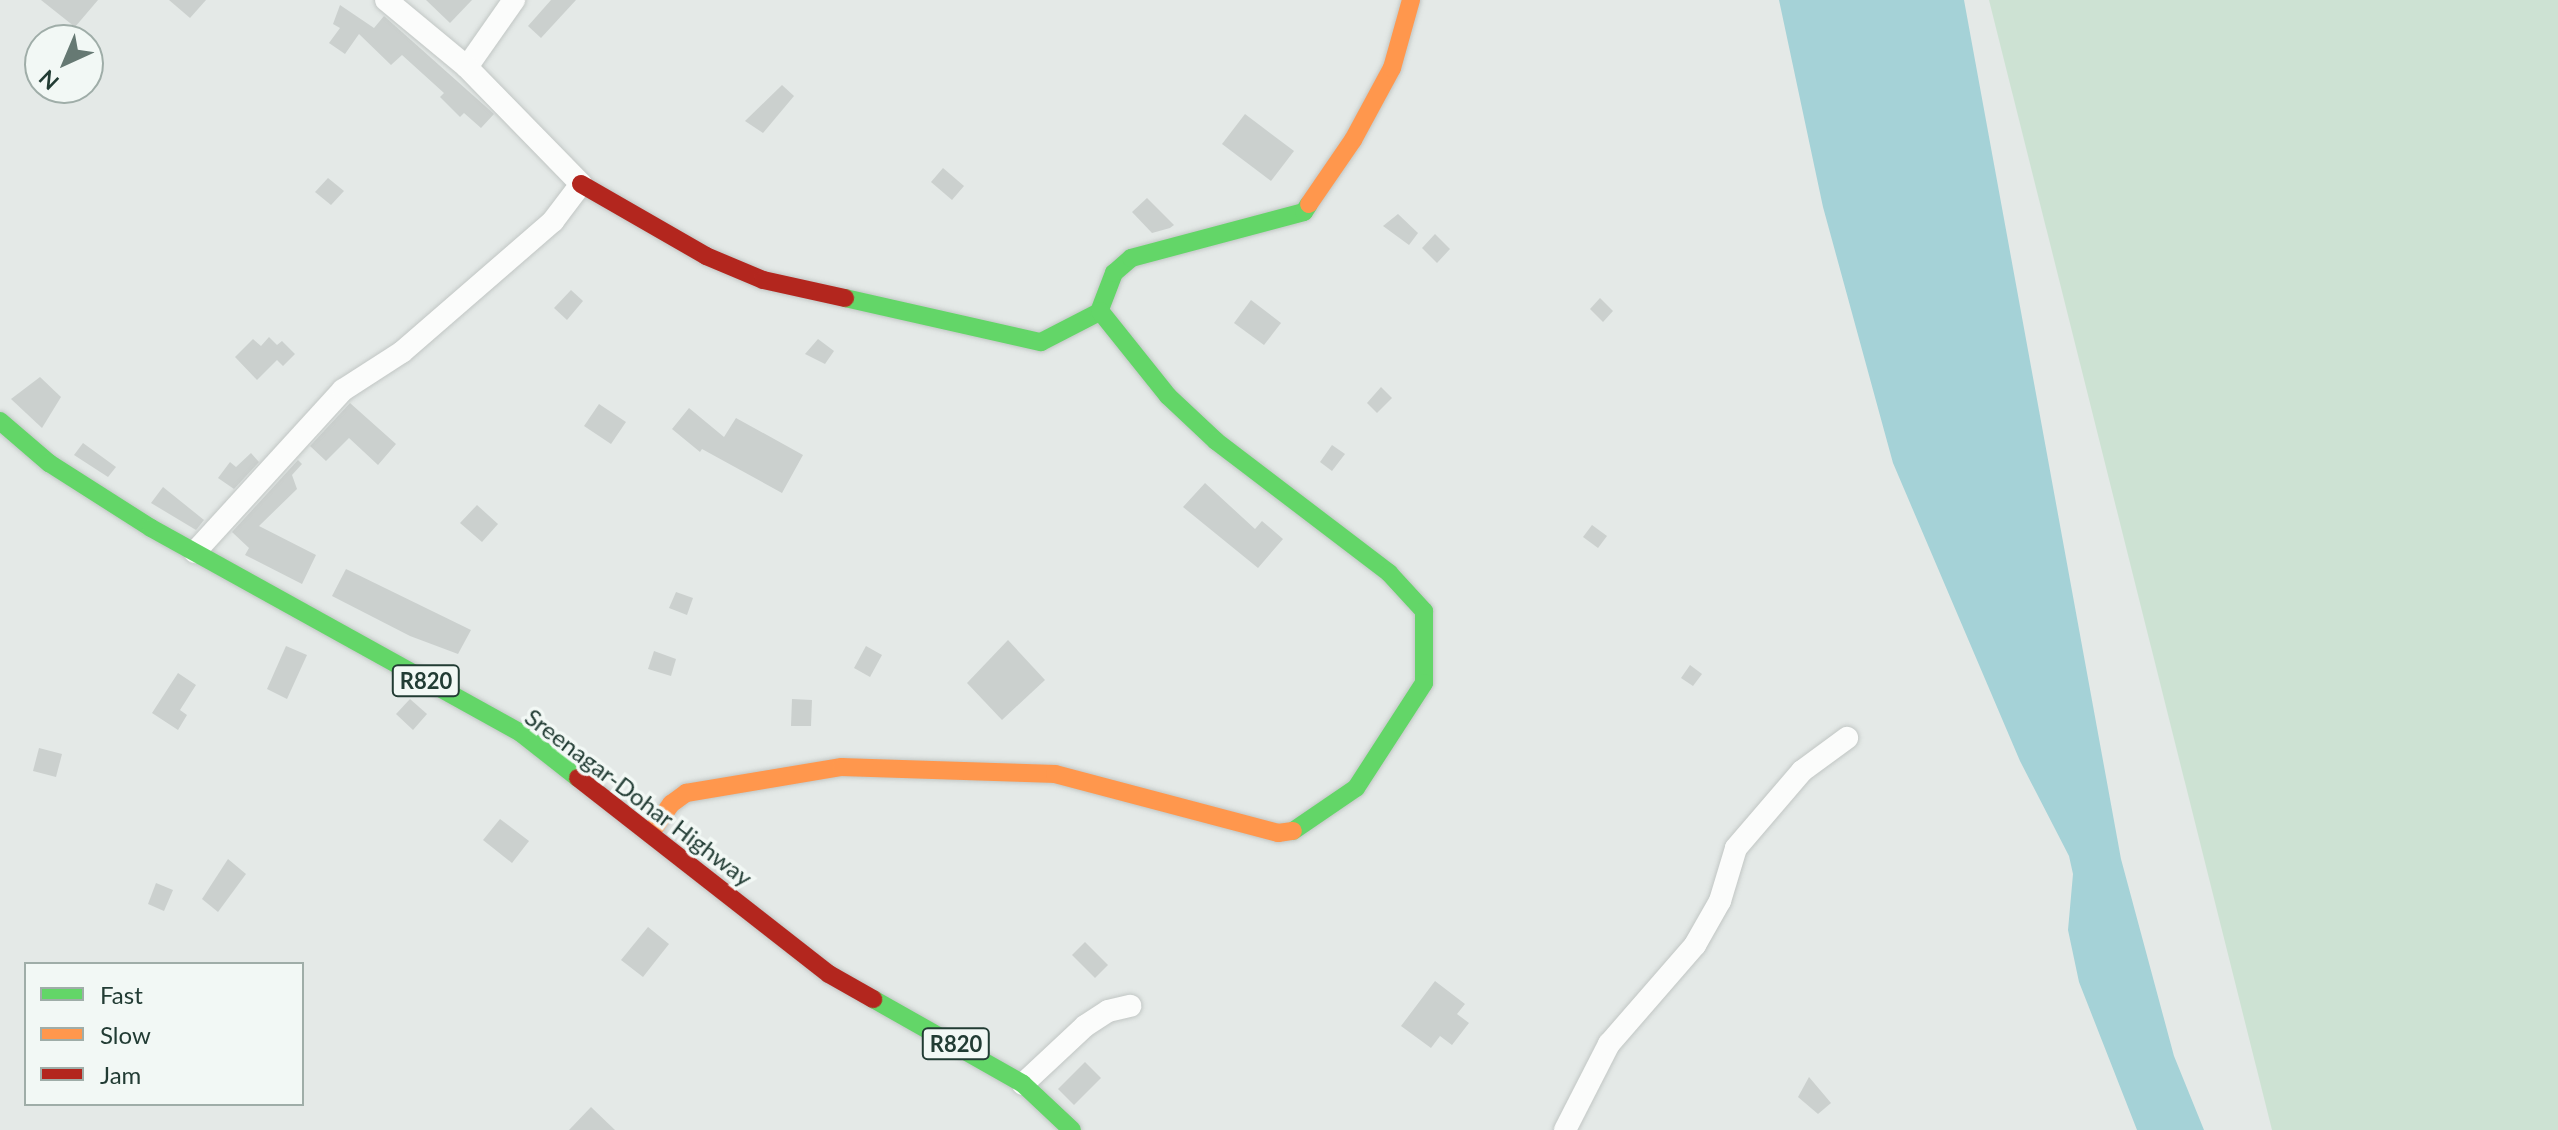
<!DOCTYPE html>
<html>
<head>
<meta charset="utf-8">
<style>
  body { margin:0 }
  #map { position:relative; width:2558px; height:1130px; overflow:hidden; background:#e4e9e7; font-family:Lato,sans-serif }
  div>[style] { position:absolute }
  .green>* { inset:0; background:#cde2d3 }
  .water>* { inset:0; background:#a5d2d7 }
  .building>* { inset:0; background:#cbd0ce }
  .roads { filter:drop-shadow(0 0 2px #c1c6c4) drop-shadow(0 0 2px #c1c6c4) }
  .street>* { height:22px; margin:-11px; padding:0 11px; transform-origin:11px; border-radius:11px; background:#fbfcfb }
  .fast>* { height:18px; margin:-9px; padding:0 9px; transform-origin:9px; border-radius:9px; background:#63d668 }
  .slow>* { height:18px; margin:-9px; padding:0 9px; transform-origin:9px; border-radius:9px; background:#ff974d }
  .jam>* { height:18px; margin:-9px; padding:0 9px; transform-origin:9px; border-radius:9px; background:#b3261e }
  span { translate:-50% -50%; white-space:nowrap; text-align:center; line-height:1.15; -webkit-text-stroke:7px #f2f8f5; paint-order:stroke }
  .shield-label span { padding:2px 6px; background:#f2f8f5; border:2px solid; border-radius:6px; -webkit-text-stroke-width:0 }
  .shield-label { font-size:22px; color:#223c34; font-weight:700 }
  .street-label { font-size:24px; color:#223c34 }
  .legend { position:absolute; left:24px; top:962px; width:280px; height:144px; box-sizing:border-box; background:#f2f8f5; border:2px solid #9fada8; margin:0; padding:10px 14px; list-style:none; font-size:24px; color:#223c34 }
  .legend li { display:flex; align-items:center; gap:16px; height:40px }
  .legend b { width:40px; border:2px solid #9fada8 }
  .north { position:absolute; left:24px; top:24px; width:80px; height:80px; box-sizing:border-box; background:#f2f8f5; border:2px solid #9fada8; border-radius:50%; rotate:224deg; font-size:22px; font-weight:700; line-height:32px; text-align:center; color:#223c34 }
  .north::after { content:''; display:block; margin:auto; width:28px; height:36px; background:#667973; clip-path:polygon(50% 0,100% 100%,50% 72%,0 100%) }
</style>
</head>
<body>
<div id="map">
  <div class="green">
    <i style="clip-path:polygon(1989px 0,2558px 0,2558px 1130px,2272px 1130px)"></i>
  </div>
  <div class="water">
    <i style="clip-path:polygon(1779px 0,1964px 0,2121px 859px,2174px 1056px,2204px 1130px,2137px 1130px,2079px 982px,2068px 930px,2073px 874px,2069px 856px,2020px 761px,1893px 463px,1823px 207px)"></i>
  </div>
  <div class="building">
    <i style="clip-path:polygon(41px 0,98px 0,75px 27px)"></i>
    <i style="clip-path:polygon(169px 0,206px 0,190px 18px)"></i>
    <i style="clip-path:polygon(426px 0,472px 0,450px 23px)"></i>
    <i style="clip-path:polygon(551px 0,576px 0,541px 38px,528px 26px)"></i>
    <i style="clip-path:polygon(340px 5px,374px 28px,384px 16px,494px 114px,481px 128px,464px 113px,460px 117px,440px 97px,444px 93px,402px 55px,391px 65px,359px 34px,345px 54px,329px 43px,340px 28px,333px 24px)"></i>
    <i style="clip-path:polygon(782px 85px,794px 96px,763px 133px,745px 121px)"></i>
    <i style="clip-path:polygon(1245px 114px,1294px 151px,1271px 181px,1222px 144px)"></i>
    <i style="clip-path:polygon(943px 168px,964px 186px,952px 200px,931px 182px)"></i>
    <i style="clip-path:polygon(328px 178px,344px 191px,331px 205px,315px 192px)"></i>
    <i style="clip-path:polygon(1147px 198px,1174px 225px,1170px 228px,1152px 233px,1132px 212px)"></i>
    <i style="clip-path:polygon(1398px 214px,1418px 233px,1409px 245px,1383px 226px)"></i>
    <i style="clip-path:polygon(1435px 234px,1450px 249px,1437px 263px,1422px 248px)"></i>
    <i style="clip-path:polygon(571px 290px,583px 301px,567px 320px,554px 308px)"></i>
    <i style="clip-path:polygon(1600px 298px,1613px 311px,1603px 322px,1590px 309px)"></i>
    <i style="clip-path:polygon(1251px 300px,1281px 323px,1264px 345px,1234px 323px)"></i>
    <i style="clip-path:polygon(269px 337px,277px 345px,282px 341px,295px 354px,283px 366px,277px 360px,257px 380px,235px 357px,253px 339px,261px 346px)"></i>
    <i style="clip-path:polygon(818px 339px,834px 351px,825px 364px,805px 354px)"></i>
    <i style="clip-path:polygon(40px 377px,61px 397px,42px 428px,11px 399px)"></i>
    <i style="clip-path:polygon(1381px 387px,1392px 398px,1377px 413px,1367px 403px)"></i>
    <i style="clip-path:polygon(350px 403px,396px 444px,378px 465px,349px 438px,326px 461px,310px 446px)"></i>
    <i style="clip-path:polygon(599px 404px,626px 422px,611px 444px,584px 426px)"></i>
    <i style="clip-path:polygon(689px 408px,724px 437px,736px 418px,803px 455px,782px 493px,702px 449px,700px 452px,672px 429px)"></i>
    <i style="clip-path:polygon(83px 443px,116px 467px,108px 477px,74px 455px)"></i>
    <i style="clip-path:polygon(1332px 445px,1345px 454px,1332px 471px,1320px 462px)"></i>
    <i style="clip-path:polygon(251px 453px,259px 462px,234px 489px,218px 478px,230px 462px,236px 467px)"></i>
    <i style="clip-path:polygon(298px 460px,302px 464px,292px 475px,297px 489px,259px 526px,316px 555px,302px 584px,245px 555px,249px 548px,232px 532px)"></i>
    <i style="clip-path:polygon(1205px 483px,1255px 529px,1262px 521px,1283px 539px,1258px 568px,1183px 507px)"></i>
    <i style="clip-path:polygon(163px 487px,204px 520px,196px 530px,151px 503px)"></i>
    <i style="clip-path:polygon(477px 505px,498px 524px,482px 542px,460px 523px)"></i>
    <i style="clip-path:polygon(1592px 525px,1607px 536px,1598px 548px,1583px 537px)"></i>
    <i style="clip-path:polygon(346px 569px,471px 630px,458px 654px,410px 636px,332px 596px)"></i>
    <i style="clip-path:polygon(676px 592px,693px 598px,687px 615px,669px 608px)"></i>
    <i style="clip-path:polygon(1008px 640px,1045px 680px,1002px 720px,967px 683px)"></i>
    <i style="clip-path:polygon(286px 646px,307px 655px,287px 699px,267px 689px)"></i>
    <i style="clip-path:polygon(866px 646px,882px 655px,870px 677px,854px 668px)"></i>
    <i style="clip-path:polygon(654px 651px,676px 659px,671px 676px,648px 669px)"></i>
    <i style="clip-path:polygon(1690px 665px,1702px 674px,1693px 686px,1681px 678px)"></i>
    <i style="clip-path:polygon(178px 673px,196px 685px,180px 710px,187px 715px,178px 730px,152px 713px)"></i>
    <i style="clip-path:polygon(410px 699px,427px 714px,413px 730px,396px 714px)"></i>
    <i style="clip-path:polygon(792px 699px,812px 700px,811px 726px,791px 726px)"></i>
    <i style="clip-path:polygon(39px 748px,62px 754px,56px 777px,33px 771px)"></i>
    <i style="clip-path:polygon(500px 819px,529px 841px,512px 863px,483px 840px)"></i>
    <i style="clip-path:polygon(228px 859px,246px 874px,218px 912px,202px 899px)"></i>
    <i style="clip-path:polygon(156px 883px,173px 890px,164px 911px,148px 904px)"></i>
    <i style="clip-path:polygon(648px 927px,669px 944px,643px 977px,621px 960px)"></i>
    <i style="clip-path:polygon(1085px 942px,1108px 965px,1095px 978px,1072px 955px)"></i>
    <i style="clip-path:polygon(1435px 981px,1465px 1004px,1457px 1014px,1469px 1023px,1452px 1045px,1440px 1036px,1431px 1048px,1401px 1026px)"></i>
    <i style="clip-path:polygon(1085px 1062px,1101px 1078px,1074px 1105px,1058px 1089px)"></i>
    <i style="clip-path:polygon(1809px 1077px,1831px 1103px,1818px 1114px,1798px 1097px)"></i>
    <i style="clip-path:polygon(591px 1107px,615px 1130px,569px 1130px)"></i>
  </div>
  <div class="roads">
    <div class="street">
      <i style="left:467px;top:67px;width:82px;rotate:-55deg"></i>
      <i style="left:195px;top:552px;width:219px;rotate:-47.6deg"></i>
      <i style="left:343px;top:390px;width:70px;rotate:-32.8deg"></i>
      <i style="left:402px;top:352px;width:200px;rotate:-40.9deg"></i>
      <i style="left:553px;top:221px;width:46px;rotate:-52.9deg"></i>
      <i style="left:581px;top:184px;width:163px;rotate:-134.3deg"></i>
      <i style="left:467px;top:67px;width:105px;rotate:-140.4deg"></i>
      <i style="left:1023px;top:1084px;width:85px;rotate:-43.1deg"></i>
      <i style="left:1085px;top:1026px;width:27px;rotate:-33deg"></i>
      <i style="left:1108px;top:1011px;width:23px;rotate:-13deg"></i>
      <i style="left:1565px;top:1130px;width:97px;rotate:-62.9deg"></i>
      <i style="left:1609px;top:1044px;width:131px;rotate:-49deg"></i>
      <i style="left:1695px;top:945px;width:51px;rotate:-60.4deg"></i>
      <i style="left:1720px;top:901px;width:55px;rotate:-73.2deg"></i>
      <i style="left:1736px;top:848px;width:101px;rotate:-49.4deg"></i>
      <i style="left:1802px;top:771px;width:56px;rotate:-36.3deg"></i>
    </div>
    <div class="fast">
      <i style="left:845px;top:298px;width:201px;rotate:12.7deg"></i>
      <i style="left:1041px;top:342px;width:65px;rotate:-27.3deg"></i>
      <i style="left:1099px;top:312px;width:42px;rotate:-69deg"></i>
      <i style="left:1114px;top:273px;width:23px;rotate:-41deg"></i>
      <i style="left:1131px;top:258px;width:179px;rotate:-14.9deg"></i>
      <i style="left:1304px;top:212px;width:9px;rotate:-58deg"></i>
      <i style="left:1100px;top:311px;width:109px;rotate:51.3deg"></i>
      <i style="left:1168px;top:396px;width:66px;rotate:43.2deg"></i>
      <i style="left:1216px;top:441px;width:218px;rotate:37.3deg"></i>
      <i style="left:1389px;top:573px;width:52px;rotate:47.4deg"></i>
      <i style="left:1424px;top:611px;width:72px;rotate:90deg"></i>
      <i style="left:1424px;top:683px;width:125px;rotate:122.9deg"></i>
      <i style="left:1356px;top:788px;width:76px;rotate:145.7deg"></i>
      <i style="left:0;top:421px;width:65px;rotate:40.6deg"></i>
      <i style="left:49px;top:463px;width:121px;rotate:32.5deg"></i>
      <i style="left:151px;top:528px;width:424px;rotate:29deg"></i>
      <i style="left:522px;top:734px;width:71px;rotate:38.2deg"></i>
      <i style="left:873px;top:999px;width:172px;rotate:29.5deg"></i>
      <i style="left:1023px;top:1084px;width:67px;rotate:43.2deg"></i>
    </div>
    <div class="slow">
      <i style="left:1309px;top:204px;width:78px;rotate:-55.5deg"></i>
      <i style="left:1353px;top:140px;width:82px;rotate:-61.6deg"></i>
      <i style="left:1392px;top:68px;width:71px;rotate:-74.4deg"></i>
      <i style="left:650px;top:834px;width:37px;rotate:-55deg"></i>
      <i style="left:671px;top:804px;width:19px;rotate:-36deg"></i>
      <i style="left:686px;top:793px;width:158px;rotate:-9.5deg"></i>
      <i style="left:842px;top:767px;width:213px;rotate:1.9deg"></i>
      <i style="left:1055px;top:774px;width:231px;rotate:14.8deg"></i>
      <i style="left:1278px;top:833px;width:15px;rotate:-8deg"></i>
    </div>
    <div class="jam">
      <i style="left:581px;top:184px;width:144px;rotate:29.9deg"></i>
      <i style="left:706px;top:256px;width:62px;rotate:22.8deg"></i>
      <i style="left:763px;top:280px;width:84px;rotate:12.4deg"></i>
      <i style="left:578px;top:778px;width:318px;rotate:38deg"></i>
      <i style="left:829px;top:974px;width:51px;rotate:29.6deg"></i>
    </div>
  </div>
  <div class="shield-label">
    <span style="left:426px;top:681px">R820</span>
    <span style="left:956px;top:1044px">R820</span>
  </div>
  <div class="street-label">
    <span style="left:639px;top:797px;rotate:37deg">Sreenagar-Dohar Highway</span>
  </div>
  <ul class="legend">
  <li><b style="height:10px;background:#63d668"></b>Fast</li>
  <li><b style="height:10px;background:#ff974d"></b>Slow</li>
  <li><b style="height:10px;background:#b3261e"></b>Jam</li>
  </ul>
  <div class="north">N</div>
</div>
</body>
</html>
